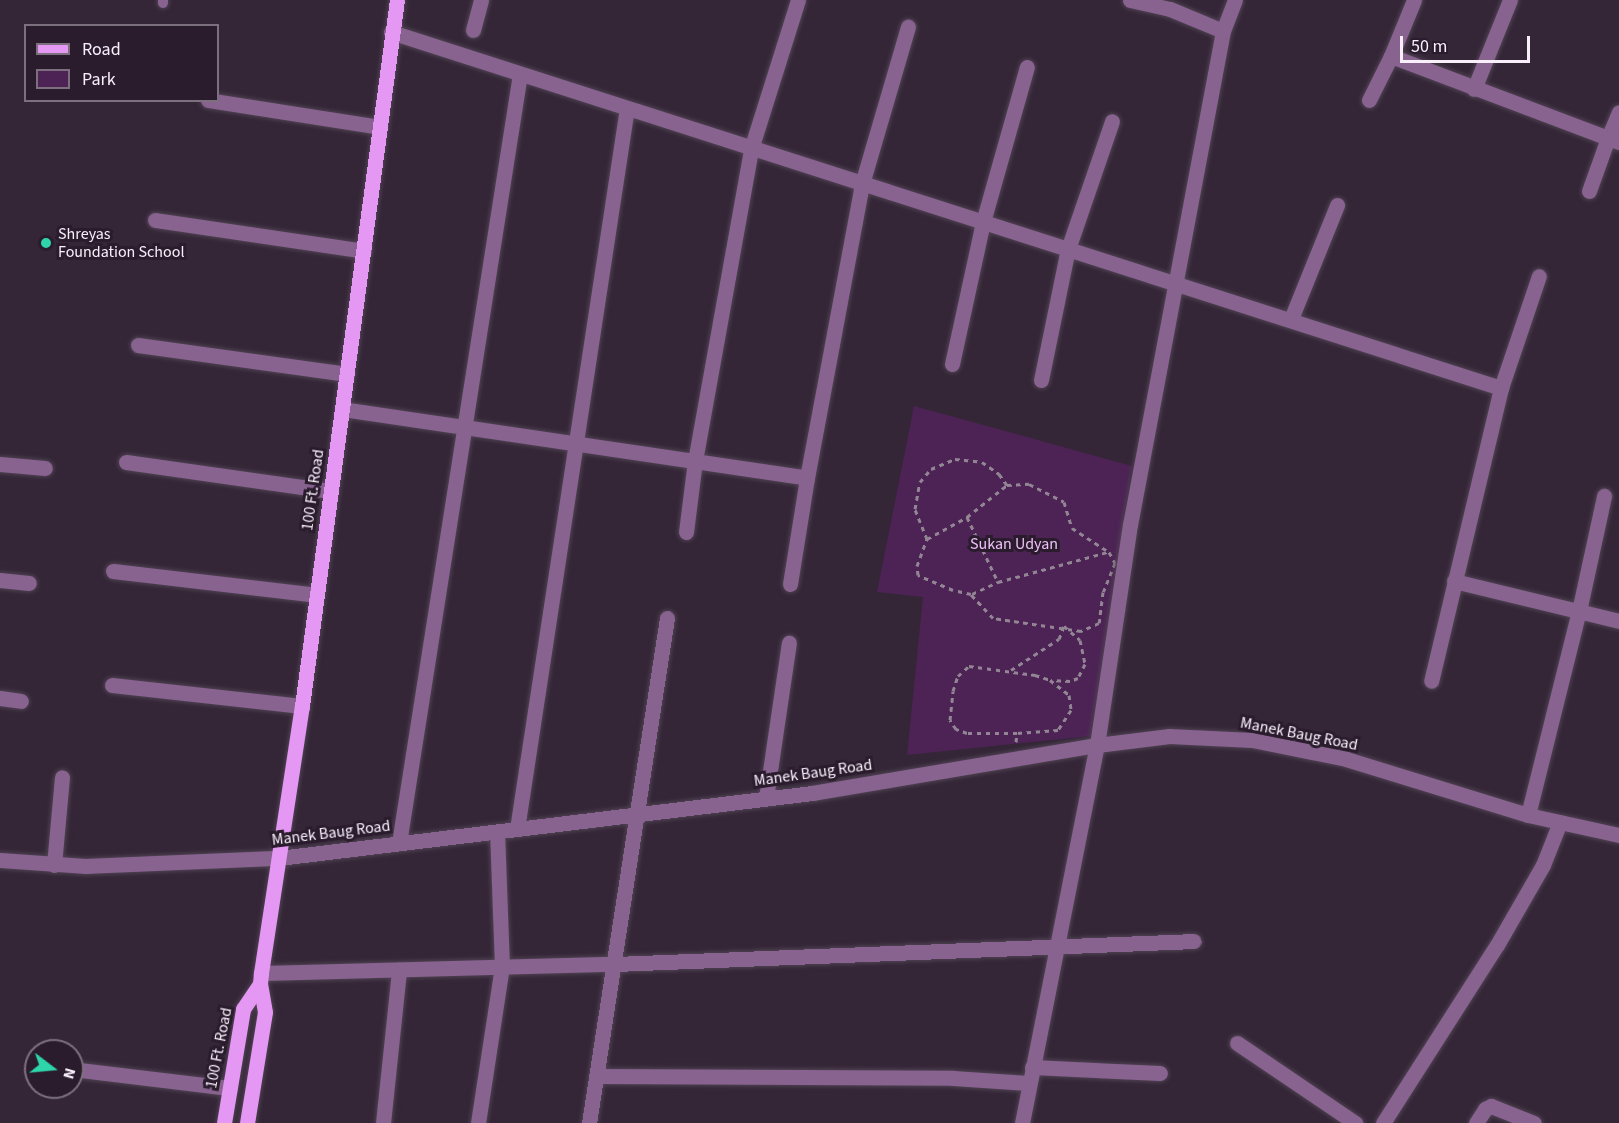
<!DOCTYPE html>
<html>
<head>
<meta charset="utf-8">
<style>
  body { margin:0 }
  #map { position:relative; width:1619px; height:1123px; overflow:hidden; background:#342637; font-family:"Source Sans 3",sans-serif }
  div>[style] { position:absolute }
  .green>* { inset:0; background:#4d2355 }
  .path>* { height:3px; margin-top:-1.5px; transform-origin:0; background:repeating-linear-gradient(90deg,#928694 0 4.5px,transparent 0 9px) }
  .roads { filter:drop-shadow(0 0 2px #4f4252) drop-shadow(0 0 2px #4f4252) }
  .service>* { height:10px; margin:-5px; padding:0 5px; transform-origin:5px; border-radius:5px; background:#886390 }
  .minor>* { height:15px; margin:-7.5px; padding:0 7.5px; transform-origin:7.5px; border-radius:7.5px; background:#886390 }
  .tertiary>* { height:15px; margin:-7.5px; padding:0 7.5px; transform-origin:7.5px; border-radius:7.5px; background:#886390 }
  .primary>* { height:15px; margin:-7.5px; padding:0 7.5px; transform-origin:7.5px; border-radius:7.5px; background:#e597f4 }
  .dots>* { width:16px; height:16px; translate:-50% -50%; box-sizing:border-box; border:3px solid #2a1c2d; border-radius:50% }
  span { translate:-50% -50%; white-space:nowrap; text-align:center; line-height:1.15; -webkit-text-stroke:6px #2a1c2d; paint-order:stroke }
  .poi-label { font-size:16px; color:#f8effa }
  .left { translate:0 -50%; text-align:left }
  .street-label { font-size:16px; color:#f8effa }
  .park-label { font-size:16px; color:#eec0f8 }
  .legend { position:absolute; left:24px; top:24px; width:195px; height:78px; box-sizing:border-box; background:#2a1c2d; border:2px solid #7c707f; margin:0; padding:8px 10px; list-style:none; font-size:18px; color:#f8effa }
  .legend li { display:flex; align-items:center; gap:12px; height:30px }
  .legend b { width:30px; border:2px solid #7c707f }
  .north { position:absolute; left:24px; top:1039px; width:60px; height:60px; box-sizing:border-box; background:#2a1c2d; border:2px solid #7c707f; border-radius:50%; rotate:106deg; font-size:16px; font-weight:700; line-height:24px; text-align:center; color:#f8effa }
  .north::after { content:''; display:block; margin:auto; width:21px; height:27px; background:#2ed4aa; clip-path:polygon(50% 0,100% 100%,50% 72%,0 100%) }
  .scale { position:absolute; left:1400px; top:36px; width:130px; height:27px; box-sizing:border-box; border:3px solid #f8effa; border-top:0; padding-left:8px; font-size:18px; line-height:21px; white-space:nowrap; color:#f8effa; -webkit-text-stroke:4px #2a1c2d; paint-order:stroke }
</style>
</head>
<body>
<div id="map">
  <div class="green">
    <i style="clip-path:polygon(914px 406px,1132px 466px,1091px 736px,907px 755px,923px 597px,877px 592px)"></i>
  </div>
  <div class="path">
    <i style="left:955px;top:459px;width:27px;rotate:6deg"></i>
    <i style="left:982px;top:462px;width:21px;rotate:35deg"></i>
    <i style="left:999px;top:474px;width:14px;rotate:54deg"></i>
    <i style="left:1007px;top:485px;width:22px;rotate:-3deg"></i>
    <i style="left:1029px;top:484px;width:39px;rotate:27deg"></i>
    <i style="left:1064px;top:502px;width:27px;rotate:73deg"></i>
    <i style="left:1072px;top:528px;width:44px;rotate:33deg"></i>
    <i style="left:1109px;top:552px;width:13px;rotate:61deg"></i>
    <i style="left:1115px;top:563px;width:31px;rotate:112deg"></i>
    <i style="left:1103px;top:592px;width:31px;rotate:97deg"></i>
    <i style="left:1099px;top:623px;width:20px;rotate:156deg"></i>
    <i style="left:1081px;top:631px;width:89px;rotate:-171.6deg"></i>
    <i style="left:993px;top:618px;width:33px;rotate:-133deg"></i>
    <i style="left:971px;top:594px;width:18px;rotate:-167deg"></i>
    <i style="left:953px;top:590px;width:38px;rotate:-157deg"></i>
    <i style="left:918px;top:575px;width:9px;rotate:-96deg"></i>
    <i style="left:917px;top:566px;width:29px;rotate:-70deg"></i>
    <i style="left:927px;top:539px;width:32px;rotate:-112deg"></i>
    <i style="left:915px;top:509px;width:27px;rotate:-80deg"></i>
    <i style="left:920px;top:482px;width:17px;rotate:-50deg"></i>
    <i style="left:931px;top:469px;width:26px;rotate:-23deg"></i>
    <i style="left:967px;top:517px;width:72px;rotate:64.5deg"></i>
    <i style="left:927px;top:539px;width:46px;rotate:-28.8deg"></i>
    <i style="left:967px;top:517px;width:51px;rotate:-38.7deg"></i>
    <i style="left:972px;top:594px;width:29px;rotate:-25deg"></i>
    <i style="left:998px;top:582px;width:114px;rotate:-15.3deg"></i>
    <i style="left:1011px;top:670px;width:57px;rotate:-32.9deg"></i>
    <i style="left:1059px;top:639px;width:14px;rotate:-69deg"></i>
    <i style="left:1064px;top:626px;width:21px;rotate:41deg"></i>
    <i style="left:1080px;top:640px;width:25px;rotate:78deg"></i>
    <i style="left:1085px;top:664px;width:16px;rotate:117deg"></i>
    <i style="left:1078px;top:678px;width:9px;rotate:159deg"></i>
    <i style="left:1070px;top:681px;width:19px;rotate:-177deg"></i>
    <i style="left:1016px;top:742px;width:9px;rotate:-84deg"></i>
    <i style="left:1017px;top:733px;width:50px;rotate:180deg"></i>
    <i style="left:967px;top:733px;width:12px;rotate:-160deg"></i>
    <i style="left:956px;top:729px;width:11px;rotate:-124deg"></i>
    <i style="left:950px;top:720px;width:29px;rotate:-84deg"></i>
    <i style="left:953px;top:691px;width:16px;rotate:-72deg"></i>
    <i style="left:958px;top:676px;width:15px;rotate:-42deg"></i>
    <i style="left:969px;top:666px;width:67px;rotate:7.8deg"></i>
    <i style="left:1035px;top:675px;width:16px;rotate:18deg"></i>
    <i style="left:1050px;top:680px;width:24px;rotate:38deg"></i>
    <i style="left:1069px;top:695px;width:15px;rotate:82deg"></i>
    <i style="left:1071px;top:710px;width:24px;rotate:123deg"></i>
    <i style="left:1058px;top:730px;width:41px;rotate:175.8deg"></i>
  </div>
  <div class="roads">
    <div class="service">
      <i style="left:163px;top:3px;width:3px;rotate:-90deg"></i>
    </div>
    <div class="minor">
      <i style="left:1130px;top:0;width:41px;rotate:12.7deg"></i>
      <i style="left:1170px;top:9px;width:57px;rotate:22.5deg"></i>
      <i style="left:1414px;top:0;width:61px;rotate:112.3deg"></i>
      <i style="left:1391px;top:56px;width:232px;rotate:20.7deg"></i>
      <i style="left:1608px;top:138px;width:28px;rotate:-67deg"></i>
      <i style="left:473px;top:30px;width:31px;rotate:-75deg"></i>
      <i style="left:391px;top:32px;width:1166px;rotate:17.78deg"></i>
      <i style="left:1501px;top:388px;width:301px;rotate:103.4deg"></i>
      <i style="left:1474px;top:89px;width:96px;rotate:-68deg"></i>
      <i style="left:208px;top:100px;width:174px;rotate:8.9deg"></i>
      <i style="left:1369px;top:100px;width:49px;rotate:-63.4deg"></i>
      <i style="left:1589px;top:191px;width:56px;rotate:-70.3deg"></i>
      <i style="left:1608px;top:138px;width:12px;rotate:20deg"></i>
      <i style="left:155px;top:220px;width:211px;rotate:8.4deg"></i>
      <i style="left:1291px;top:319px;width:123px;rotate:-68deg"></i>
      <i style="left:138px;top:345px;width:211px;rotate:7.9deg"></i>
      <i style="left:952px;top:364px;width:145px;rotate:-77.7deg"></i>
      <i style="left:983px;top:222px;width:161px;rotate:-74.2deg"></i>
      <i style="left:1041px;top:380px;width:134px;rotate:-78.4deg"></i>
      <i style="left:1068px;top:249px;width:135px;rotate:-71deg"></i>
      <i style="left:1501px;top:388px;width:118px;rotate:-71.3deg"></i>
      <i style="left:342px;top:409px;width:470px;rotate:8.4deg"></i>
      <i style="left:126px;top:462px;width:206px;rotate:8.1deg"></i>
      <i style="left:0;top:464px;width:45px;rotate:5.1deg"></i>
      <i style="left:686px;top:532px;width:72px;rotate:-82.8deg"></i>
      <i style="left:695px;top:461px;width:317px;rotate:-79.8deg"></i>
      <i style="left:751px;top:149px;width:156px;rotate:-72.5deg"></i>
      <i style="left:113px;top:571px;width:204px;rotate:6.7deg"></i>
      <i style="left:0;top:580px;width:29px;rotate:6deg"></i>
      <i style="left:1454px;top:581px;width:170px;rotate:13.6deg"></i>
      <i style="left:790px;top:584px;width:107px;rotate:-80.9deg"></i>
      <i style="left:807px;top:478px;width:299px;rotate:-79.4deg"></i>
      <i style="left:862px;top:184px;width:164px;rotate:-73.7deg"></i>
      <i style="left:112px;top:685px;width:191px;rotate:6.3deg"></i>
      <i style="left:0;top:698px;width:21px;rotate:8deg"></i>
      <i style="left:766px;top:798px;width:157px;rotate:-81.6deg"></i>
      <i style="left:1528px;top:815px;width:210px;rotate:-76deg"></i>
      <i style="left:1579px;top:611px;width:118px;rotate:-77.7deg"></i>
      <i style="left:517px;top:829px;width:729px;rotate:-81.33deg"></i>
      <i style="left:399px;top:843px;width:778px;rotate:-81.06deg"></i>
      <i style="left:54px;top:865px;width:88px;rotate:-84.8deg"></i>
      <i style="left:261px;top:973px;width:354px;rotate:-1.5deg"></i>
      <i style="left:615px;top:964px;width:579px;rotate:-2.27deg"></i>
      <i style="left:1237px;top:1043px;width:143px;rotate:34.1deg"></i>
      <i style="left:1032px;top:1067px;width:128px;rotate:2.7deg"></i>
      <i style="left:72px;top:1069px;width:159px;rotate:6.9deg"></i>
      <i style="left:597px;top:1076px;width:356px;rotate:0.3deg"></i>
      <i style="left:953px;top:1078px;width:75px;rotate:3.8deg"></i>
      <i style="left:383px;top:1123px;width:154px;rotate:-84deg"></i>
      <i style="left:478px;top:1123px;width:158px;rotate:-81.3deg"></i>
      <i style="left:502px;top:967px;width:135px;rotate:-92.1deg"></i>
      <i style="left:589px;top:1123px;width:511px;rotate:-81.22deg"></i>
      <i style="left:1383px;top:1123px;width:211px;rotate:-57.4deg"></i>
      <i style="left:1497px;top:945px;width:92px;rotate:-60.1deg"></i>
      <i style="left:1543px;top:865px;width:46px;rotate:-68.4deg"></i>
      <i style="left:1476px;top:1123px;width:17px;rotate:-57deg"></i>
      <i style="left:1485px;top:1109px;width:7px;rotate:-27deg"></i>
      <i style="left:1491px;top:1106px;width:46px;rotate:21.6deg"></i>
    </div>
    <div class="tertiary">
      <i style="left:0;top:860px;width:86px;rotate:4deg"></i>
      <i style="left:86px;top:866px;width:193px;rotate:-2.4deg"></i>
      <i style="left:279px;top:858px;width:537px;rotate:-6.95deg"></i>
      <i style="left:812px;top:793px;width:289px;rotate:-9.6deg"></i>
      <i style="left:1097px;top:745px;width:73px;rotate:-7.1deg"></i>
      <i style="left:1169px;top:736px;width:83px;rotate:2.8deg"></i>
      <i style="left:1252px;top:740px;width:96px;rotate:11.4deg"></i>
      <i style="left:1346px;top:759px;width:190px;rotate:17.1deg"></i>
      <i style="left:1528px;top:815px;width:93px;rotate:12.4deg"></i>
      <i style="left:1022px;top:1123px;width:385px;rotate:-78.8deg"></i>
      <i style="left:1097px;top:745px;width:222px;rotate:-81.5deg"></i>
      <i style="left:1130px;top:525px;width:503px;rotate:-79.34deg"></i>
      <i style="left:1223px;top:31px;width:33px;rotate:-69deg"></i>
    </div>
    <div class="primary">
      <i style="left:224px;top:1123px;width:116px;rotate:-80.5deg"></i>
      <i style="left:243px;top:1009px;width:30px;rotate:-56deg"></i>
      <i style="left:247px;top:1123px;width:112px;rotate:-80.8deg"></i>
      <i style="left:265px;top:1012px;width:28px;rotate:-100deg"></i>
      <i style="left:260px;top:984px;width:11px;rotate:-85deg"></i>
      <i style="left:261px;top:973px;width:270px;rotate:-81.3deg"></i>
      <i style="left:302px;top:706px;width:712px;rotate:-82.34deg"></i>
    </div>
  </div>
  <div class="dots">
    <i style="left:46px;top:243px;background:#2ed4aa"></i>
  </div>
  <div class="poi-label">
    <span class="left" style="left:58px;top:243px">Shreyas<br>Foundation School</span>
  </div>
  <div class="street-label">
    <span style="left:313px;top:490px;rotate:-82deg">100 Ft. Road</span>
    <span style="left:1299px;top:734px;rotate:11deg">Manek Baug Road</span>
    <span style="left:813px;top:773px;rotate:-8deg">Manek Baug Road</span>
    <span style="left:331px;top:833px;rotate:-7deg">Manek Baug Road</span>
    <span style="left:219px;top:1048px;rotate:-79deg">100 Ft. Road</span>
  </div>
  <div class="park-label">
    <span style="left:1014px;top:544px">Sukan Udyan</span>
  </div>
  <ul class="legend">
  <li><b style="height:8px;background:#e597f4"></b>Road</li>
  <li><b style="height:16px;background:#4d2355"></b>Park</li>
  </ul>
  <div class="north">N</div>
  <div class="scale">50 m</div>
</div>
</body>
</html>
